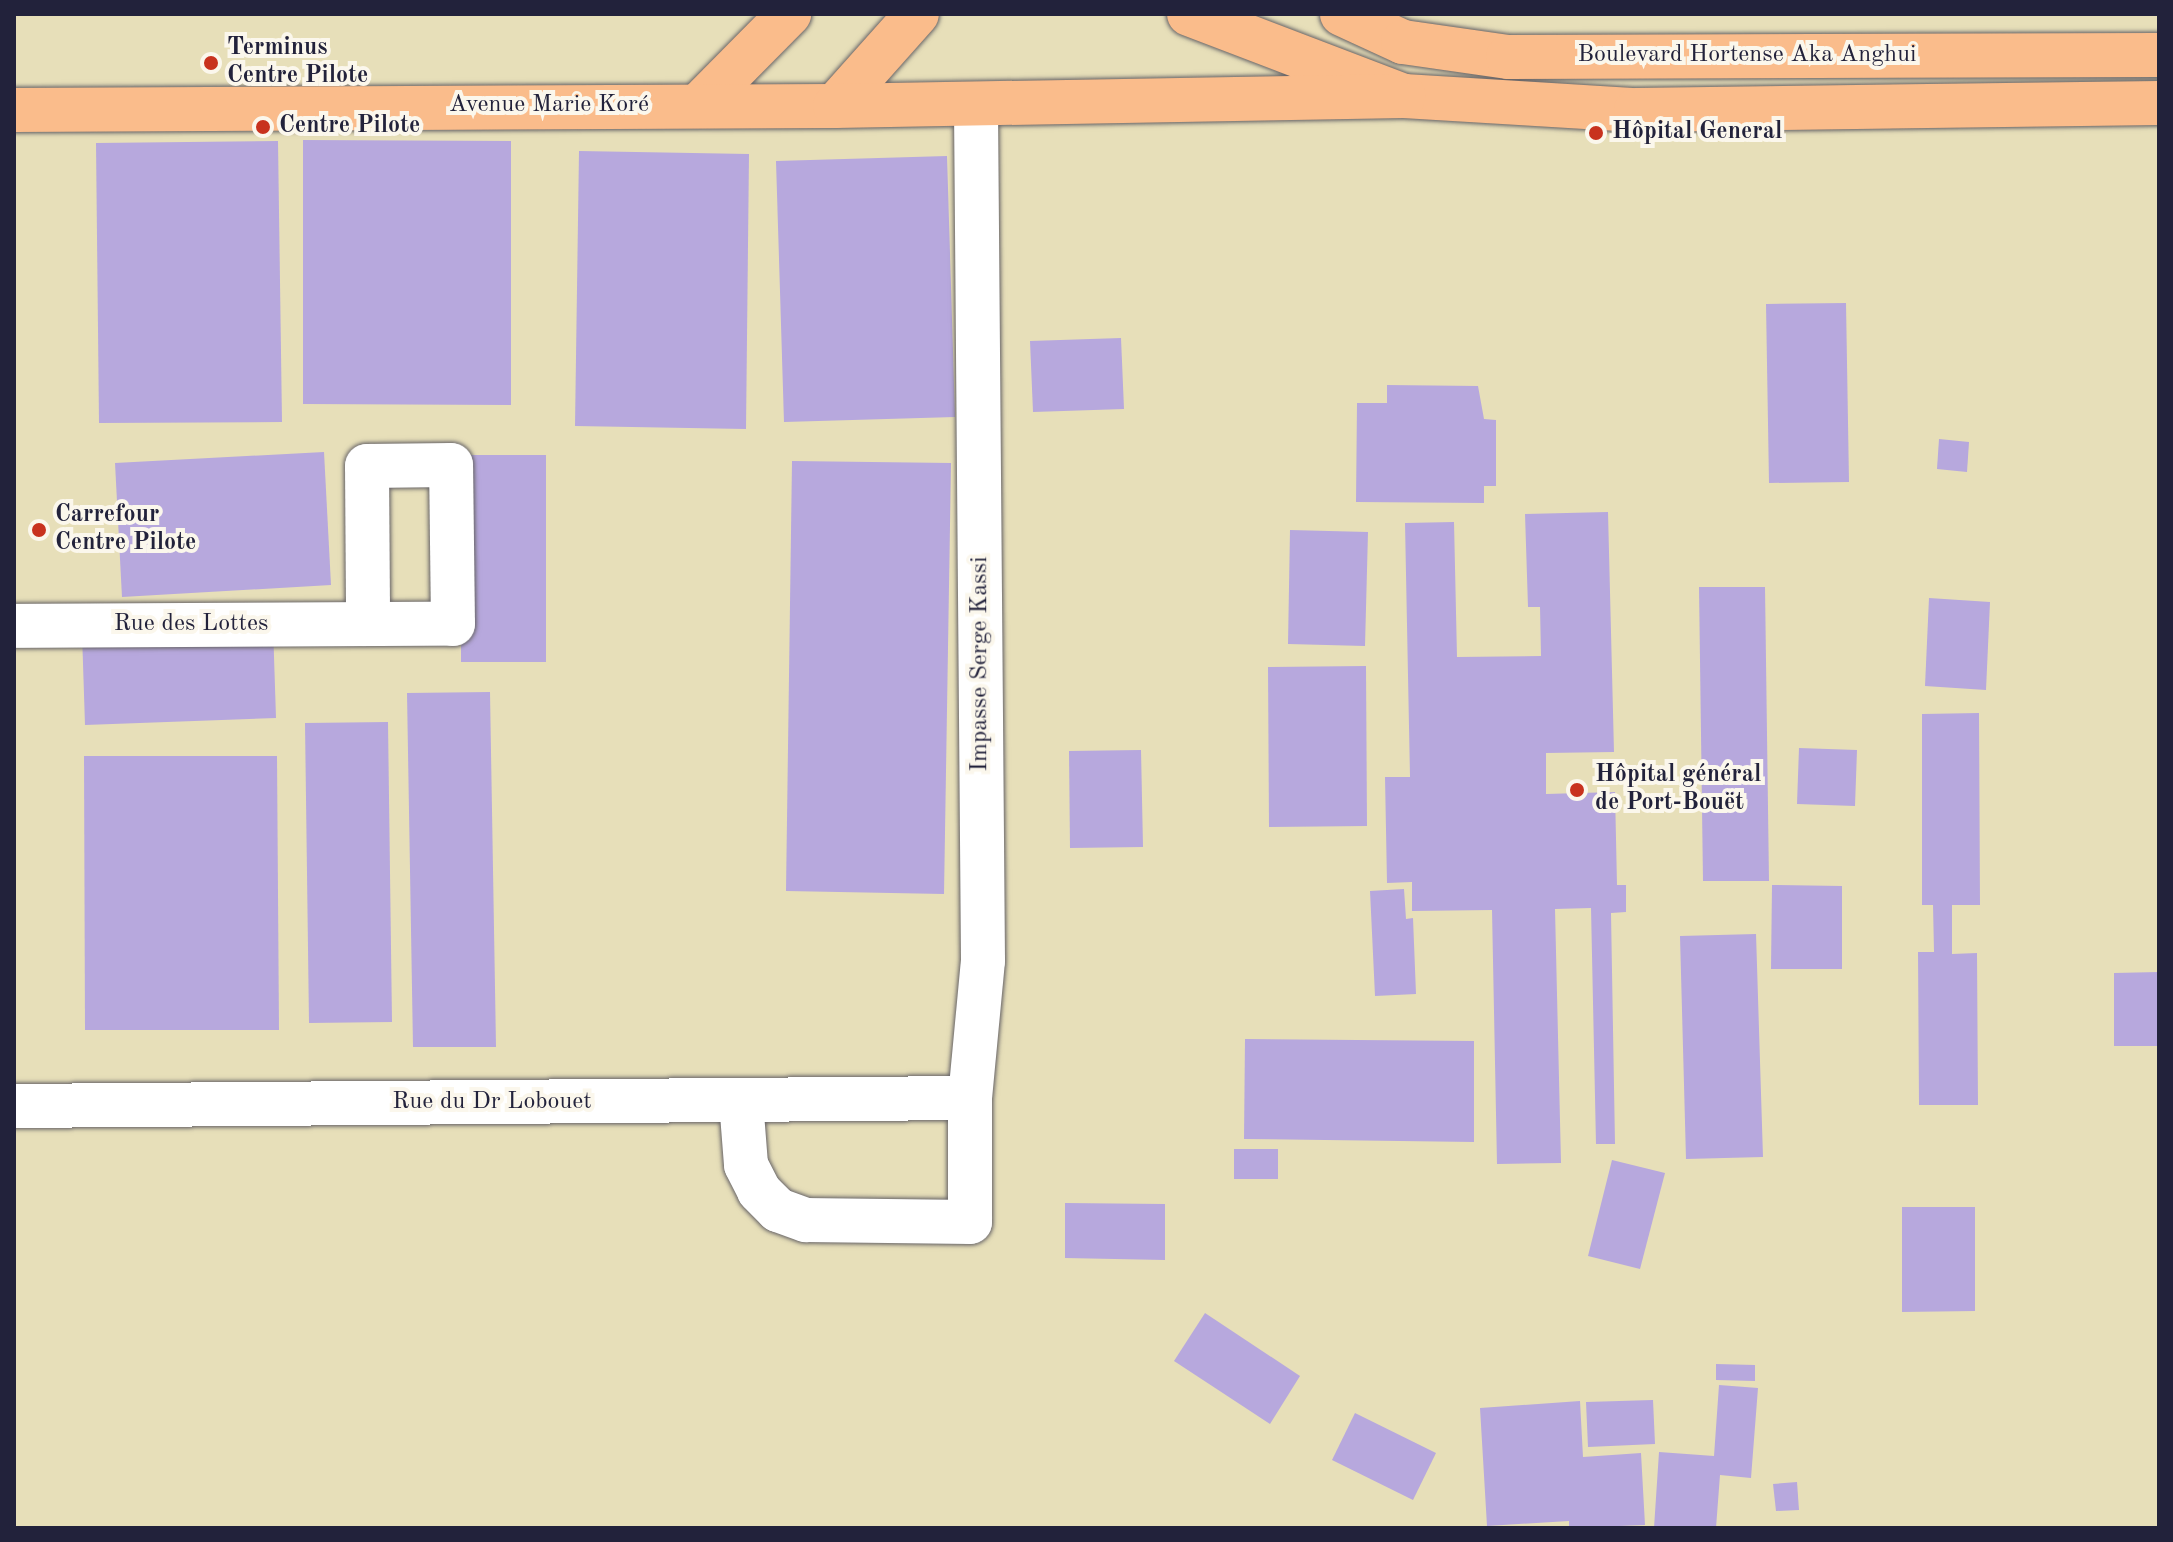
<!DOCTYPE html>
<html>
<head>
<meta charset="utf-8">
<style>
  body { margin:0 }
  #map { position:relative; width:2173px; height:1542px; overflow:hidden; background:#e7dfb9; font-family:"Old Standard TT",serif }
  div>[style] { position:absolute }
  .building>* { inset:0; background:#b7a8dd }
  .roads { filter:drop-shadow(0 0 2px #676467) drop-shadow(0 0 2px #676467) }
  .minor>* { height:44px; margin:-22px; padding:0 22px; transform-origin:22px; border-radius:22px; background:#fff }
  .major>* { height:44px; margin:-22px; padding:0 22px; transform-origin:22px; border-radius:22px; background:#fabc8b }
  .dots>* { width:22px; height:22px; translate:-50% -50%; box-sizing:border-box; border:4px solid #fbf7ec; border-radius:50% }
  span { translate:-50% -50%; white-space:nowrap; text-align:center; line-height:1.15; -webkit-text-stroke:8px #fbf7ec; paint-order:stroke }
  .poi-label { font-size:24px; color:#22223b; font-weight:700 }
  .left { translate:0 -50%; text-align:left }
  .street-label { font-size:24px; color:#22223b }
  .frame { position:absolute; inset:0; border:16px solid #22223b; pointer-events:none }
</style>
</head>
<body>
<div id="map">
  <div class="building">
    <i style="clip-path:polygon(303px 140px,511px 141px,511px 405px,303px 404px)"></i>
    <i style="clip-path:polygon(278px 141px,282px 422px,99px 423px,96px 143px)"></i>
    <i style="clip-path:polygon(579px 151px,749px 154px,746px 429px,575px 426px)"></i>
    <i style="clip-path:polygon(947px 156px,955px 417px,784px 422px,776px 161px)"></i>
    <i style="clip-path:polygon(1846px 303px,1849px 482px,1769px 483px,1766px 304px)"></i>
    <i style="clip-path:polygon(1121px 338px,1124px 409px,1033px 412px,1030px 341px)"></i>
    <i style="clip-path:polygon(1387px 385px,1478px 386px,1484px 419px,1496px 420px,1496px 486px,1484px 486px,1484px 503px,1356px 502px,1357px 403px,1387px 403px)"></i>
    <i style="clip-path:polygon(1939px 439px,1969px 442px,1967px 472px,1937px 469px)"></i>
    <i style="clip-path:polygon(324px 452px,331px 585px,122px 597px,115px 463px)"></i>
    <i style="clip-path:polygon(461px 455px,546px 455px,546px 662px,461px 662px)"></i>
    <i style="clip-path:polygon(792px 461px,951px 463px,944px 894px,786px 891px)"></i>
    <i style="clip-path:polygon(1608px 512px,1614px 752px,1546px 753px,1546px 794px,1615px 792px,1617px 885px,1626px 885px,1626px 912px,1611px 913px,1615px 1144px,1596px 1144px,1591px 908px,1555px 909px,1561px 1163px,1497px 1164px,1492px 910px,1412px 911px,1412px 882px,1387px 883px,1385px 777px,1410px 777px,1405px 523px,1454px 522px,1457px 657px,1541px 656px,1540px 607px,1528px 607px,1525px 514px)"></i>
    <i style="clip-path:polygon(1290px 530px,1368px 532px,1365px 646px,1288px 644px)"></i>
    <i style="clip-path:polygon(1699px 587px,1765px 587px,1769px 881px,1703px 881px)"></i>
    <i style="clip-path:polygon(1929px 598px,1990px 602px,1986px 690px,1925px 686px)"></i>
    <i style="clip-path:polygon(273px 626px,276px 718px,85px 725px,82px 633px)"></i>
    <i style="clip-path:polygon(1366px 666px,1367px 826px,1269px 827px,1268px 667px)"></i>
    <i style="clip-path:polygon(490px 692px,496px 1047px,413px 1047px,407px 693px)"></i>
    <i style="clip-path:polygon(1979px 713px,1980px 905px,1952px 905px,1952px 954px,1977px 953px,1978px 1105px,1919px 1105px,1918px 952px,1934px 952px,1933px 905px,1922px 905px,1922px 714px)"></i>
    <i style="clip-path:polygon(388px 722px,392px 1022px,309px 1023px,305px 723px)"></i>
    <i style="clip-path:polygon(1799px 748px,1857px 750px,1855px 806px,1797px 804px)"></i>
    <i style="clip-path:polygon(1141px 750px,1143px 847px,1070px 848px,1069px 751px)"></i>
    <i style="clip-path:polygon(84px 756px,277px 756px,279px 1030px,85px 1030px)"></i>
    <i style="clip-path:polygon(1772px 885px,1842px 886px,1842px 969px,1771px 969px)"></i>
    <i style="clip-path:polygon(1404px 889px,1406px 919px,1413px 918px,1416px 994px,1375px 996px,1370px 891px)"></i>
    <i style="clip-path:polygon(1756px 934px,1763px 1157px,1686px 1159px,1680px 936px)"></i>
    <i style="clip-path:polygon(2159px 972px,2159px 1046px,2114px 1046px,2114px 973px)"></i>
    <i style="clip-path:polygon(1245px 1039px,1474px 1041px,1474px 1142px,1244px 1139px)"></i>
    <i style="clip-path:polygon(1234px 1149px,1278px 1149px,1278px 1179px,1234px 1179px)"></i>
    <i style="clip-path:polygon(1612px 1160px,1665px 1173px,1640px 1269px,1588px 1256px)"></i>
    <i style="clip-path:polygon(1065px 1203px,1165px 1204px,1165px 1260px,1065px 1258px)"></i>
    <i style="clip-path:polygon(1902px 1207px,1975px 1207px,1975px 1311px,1902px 1312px)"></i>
    <i style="clip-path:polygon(1205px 1313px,1300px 1376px,1270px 1424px,1174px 1361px)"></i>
    <i style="clip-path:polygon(1716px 1364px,1755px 1365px,1755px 1381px,1716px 1380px)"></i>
    <i style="clip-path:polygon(1719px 1385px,1758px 1388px,1751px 1478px,1720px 1475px,1716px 1528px,1654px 1528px,1659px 1452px,1714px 1456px)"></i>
    <i style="clip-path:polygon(1653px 1400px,1655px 1444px,1588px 1447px,1586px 1402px)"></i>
    <i style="clip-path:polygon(1580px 1401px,1583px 1457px,1641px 1453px,1645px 1525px,1569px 1528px,1569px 1521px,1487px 1526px,1480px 1408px)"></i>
    <i style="clip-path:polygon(1355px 1413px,1436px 1453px,1413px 1500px,1332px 1460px)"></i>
    <i style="clip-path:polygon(1797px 1482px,1799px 1510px,1776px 1511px,1773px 1484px)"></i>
  </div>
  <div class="roads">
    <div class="minor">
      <i style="left:14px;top:626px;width:439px;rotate:-0.3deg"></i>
      <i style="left:453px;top:624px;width:159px;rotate:-90.7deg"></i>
      <i style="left:451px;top:465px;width:84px;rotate:179.3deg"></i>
      <i style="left:367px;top:466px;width:158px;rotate:89.6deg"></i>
      <i style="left:741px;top:1101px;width:64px;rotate:85.5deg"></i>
      <i style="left:746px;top:1165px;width:29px;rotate:63deg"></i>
      <i style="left:759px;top:1191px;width:27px;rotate:45deg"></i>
      <i style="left:778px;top:1210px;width:30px;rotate:20deg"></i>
      <i style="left:806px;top:1220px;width:164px;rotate:0.7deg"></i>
      <i style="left:970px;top:1222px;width:124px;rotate:-90deg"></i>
      <i style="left:970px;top:1098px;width:138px;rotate:-84.6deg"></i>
      <i style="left:983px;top:961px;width:857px;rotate:-90.47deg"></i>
      <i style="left:14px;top:1106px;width:956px;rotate:-0.48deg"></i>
    </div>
    <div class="major">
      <i style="left:1189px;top:14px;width:230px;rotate:20.9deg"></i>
      <i style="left:1404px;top:96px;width:232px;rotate:3.5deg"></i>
      <i style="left:1636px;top:110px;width:523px;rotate:-0.77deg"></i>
      <i style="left:1342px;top:14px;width:67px;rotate:24.7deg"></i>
      <i style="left:1403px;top:42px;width:106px;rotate:8.1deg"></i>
      <i style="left:1508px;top:57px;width:651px;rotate:-0.18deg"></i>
      <i style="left:700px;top:104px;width:127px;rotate:-45.3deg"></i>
      <i style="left:835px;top:106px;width:123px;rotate:-48.3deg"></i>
      <i style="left:14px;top:110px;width:821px;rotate:-0.28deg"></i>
      <i style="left:835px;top:106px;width:569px;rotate:-1.01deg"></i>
    </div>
  </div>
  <div class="dots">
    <i style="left:211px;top:63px;background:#c8321e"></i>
    <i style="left:263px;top:127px;background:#c8321e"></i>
    <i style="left:1596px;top:133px;background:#c8321e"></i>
    <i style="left:39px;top:530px;background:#c8321e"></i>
    <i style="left:1577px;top:790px;background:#c8321e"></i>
  </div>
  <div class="poi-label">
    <span class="left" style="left:227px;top:63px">Terminus<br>Centre Pilote</span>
    <span class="left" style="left:279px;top:127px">Centre Pilote</span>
    <span class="left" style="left:1612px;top:133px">Hôpital General</span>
    <span class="left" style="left:55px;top:530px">Carrefour<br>Centre Pilote</span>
    <span class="left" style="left:1595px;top:790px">Hôpital général<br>de Port-Bouët</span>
  </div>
  <div class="street-label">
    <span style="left:1747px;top:56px">Boulevard Hortense Aka Anghui</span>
    <span style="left:549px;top:106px">Avenue Marie Koré</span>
    <span style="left:191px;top:625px">Rue des Lottes</span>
    <span style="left:981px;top:664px;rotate:-90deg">Impasse Serge Kassi</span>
    <span style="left:492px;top:1103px">Rue du Dr Lobouet</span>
  </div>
  <div class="frame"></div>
</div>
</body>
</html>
